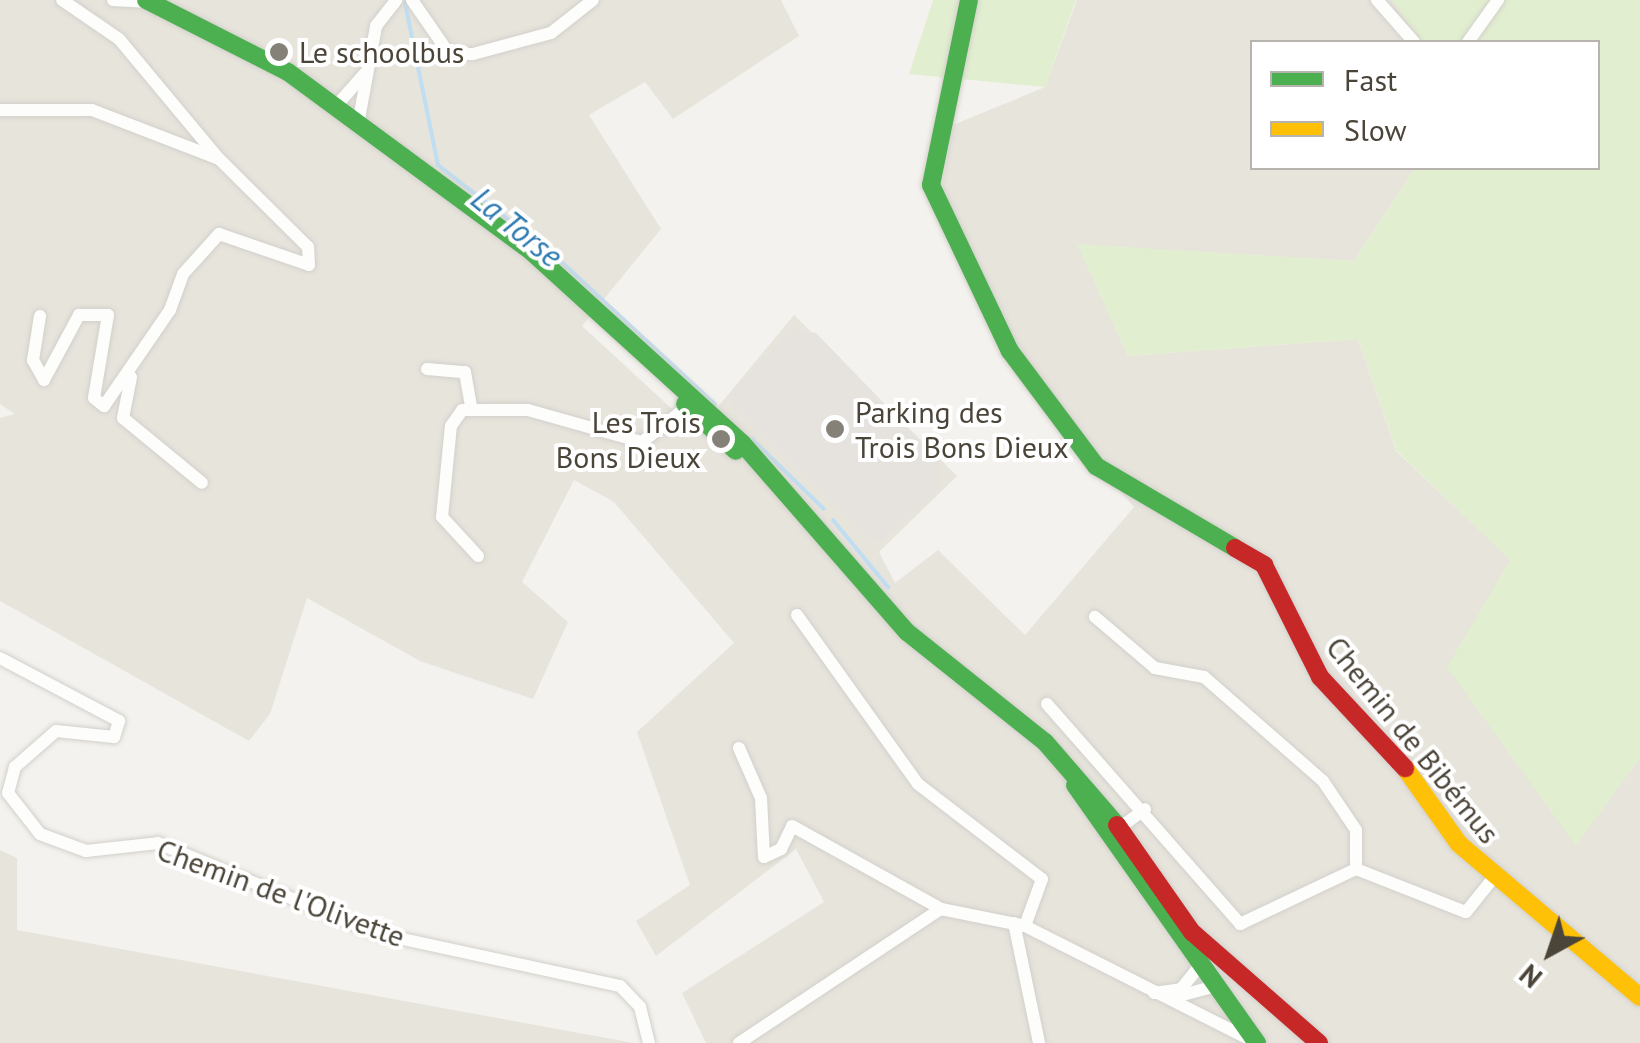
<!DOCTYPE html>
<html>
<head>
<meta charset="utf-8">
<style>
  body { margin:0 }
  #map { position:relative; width:1640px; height:1043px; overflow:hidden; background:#f4f2ee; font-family:"PT Sans",sans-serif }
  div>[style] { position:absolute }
  .residential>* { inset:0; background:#e7e4dc }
  .green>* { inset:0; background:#e1eecf }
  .parking>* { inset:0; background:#e6e3df }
  .stream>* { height:4px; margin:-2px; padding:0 2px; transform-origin:2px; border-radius:2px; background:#c0ddf1 }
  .roads { filter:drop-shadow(0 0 2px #d2d0cb) drop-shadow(0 0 2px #d2d0cb) }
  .street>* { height:12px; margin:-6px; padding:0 6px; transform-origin:6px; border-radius:6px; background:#fdfdfc }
  .fast>* { height:18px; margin:-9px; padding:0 9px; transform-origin:9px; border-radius:9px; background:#4caf50 }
  .slow>* { height:18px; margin:-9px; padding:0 9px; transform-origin:9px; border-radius:9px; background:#ffc107 }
  .jam>* { height:18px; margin:-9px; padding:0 9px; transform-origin:9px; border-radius:9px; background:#c62828 }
  .dots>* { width:28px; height:28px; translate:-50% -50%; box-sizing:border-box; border:5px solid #fff; border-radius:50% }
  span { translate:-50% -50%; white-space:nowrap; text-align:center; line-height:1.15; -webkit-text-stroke:8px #fff; paint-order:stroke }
  .poi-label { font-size:30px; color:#4b4439 }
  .left { translate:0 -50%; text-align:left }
  .right { translate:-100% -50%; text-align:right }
  .street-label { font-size:30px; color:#4b4439 }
  .water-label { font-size:32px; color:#2e7ab2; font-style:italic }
  .legend { position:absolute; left:1250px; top:40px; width:350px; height:130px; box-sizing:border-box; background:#fff; border:2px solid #b7b4b0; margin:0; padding:12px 18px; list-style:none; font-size:30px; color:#4b4439 }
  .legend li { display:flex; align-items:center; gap:20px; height:50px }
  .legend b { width:50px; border:2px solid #b7b4b0 }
  .north { position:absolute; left:1500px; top:903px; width:100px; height:100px; -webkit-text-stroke:8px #fff; paint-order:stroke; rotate:220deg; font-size:28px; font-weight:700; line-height:40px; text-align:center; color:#4b4439 }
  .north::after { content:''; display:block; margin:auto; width:35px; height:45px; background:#4b4439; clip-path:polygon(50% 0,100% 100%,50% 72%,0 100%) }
</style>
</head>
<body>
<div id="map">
  <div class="residential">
    <i style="clip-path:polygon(0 0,781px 0,799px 36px,673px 119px,645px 82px,589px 115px,661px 229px,582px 326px,697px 432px,794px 315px,957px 476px,879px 552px,895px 583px,938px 550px,1025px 635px,1134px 507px,1075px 441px,1015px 349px,940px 197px,953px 125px,1045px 87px,1077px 0,1392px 0,1422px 42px,1252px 42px,1252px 168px,1415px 168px,1354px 261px,1078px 245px,1128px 356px,1358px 339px,1396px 451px,1511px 560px,1575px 846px,1640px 757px,1640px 1043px,706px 1043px,682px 993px,824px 902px,796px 849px,656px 956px,636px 921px,690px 885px,637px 732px,734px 643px,614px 502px,574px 480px,522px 582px,568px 622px,533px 699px,420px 661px,307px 598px,270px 714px,249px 741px,0 601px,0 418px,15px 414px,0 404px)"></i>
    <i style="clip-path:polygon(0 850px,17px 858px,17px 930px,634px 1043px,0 1043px)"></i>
  </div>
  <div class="green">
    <i style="clip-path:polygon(933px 0,1076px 0,1045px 87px,909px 74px)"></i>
    <i style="clip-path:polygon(1392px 0,1640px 0,1640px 757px,1576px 846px,1447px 667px,1510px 560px,1396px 450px,1358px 339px,1128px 356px,1077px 244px,1354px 261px,1415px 168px,1598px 168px,1598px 42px,1422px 42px)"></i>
  </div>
  <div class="parking">
    <i style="clip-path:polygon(791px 328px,816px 333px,940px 461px,939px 489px,881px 542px,861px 533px,726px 399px)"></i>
  </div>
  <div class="stream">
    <i style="left:405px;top:3px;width:165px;rotate:78.5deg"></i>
    <i style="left:438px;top:165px;width:150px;rotate:37.9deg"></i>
    <i style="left:556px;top:257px;width:217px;rotate:42.8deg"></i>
    <i style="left:752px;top:439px;width:100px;rotate:44.2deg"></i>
    <i style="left:833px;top:520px;width:87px;rotate:50.6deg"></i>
  </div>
  <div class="roads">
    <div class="street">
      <i style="left:113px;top:0;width:37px;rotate:3deg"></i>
      <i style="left:412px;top:0;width:63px;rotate:55.3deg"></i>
      <i style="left:448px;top:52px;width:25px;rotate:5deg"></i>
      <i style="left:473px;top:54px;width:81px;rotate:-15.1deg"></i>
      <i style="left:551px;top:33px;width:53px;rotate:-38.2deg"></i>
      <i style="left:1377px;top:0;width:56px;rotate:48.6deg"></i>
      <i style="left:1468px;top:42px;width:52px;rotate:-54.5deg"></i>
      <i style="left:337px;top:105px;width:45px;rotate:-48.6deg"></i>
      <i style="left:0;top:110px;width:92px"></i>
      <i style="left:92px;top:110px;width:136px;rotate:21.1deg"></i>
      <i style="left:219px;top:159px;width:156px;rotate:-129.8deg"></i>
      <i style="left:119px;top:39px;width:69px;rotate:-145.6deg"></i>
      <i style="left:359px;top:119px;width:95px;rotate:-79.6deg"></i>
      <i style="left:376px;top:26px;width:33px;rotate:-52deg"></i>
      <i style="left:40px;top:316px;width:45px;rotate:99deg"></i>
      <i style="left:33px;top:360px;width:23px;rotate:61deg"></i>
      <i style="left:44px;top:380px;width:74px;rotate:-61.7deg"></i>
      <i style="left:79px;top:315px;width:29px"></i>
      <i style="left:108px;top:315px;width:84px;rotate:99.6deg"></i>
      <i style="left:94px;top:398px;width:13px;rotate:39deg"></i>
      <i style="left:104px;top:406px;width:116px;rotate:-55.5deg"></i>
      <i style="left:170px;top:310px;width:38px;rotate:-70deg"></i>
      <i style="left:183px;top:274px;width:54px;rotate:-48deg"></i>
      <i style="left:219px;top:234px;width:95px;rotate:19deg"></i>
      <i style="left:309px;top:265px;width:18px;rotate:-93deg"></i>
      <i style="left:308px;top:247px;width:125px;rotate:-135.3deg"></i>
      <i style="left:427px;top:369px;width:38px;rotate:5deg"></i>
      <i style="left:465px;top:372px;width:34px;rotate:80deg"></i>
      <i style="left:131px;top:377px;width:42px;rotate:101deg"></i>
      <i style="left:123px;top:418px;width:102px;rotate:39.4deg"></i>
      <i style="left:478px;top:556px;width:53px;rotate:-132.7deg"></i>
      <i style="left:442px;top:517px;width:91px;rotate:-84.4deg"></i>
      <i style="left:451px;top:426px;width:19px;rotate:-55deg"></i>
      <i style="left:462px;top:410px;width:66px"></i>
      <i style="left:528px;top:410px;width:118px;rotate:15.7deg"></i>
      <i style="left:642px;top:442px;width:57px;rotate:-37.9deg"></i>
      <i style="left:797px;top:615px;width:208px;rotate:54.4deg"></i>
      <i style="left:918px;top:784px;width:156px;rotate:37.5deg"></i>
      <i style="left:1042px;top:879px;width:50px;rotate:109.9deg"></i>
      <i style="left:0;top:658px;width:135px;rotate:27.9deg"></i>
      <i style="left:119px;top:721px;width:17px;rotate:107deg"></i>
      <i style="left:114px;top:737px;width:58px;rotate:-174.1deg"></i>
      <i style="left:56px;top:731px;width:55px;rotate:138.7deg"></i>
      <i style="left:15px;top:767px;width:27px;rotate:105deg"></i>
      <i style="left:8px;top:793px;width:52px;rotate:52deg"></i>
      <i style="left:40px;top:834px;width:49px;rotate:20.3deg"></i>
      <i style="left:86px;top:851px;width:72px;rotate:-6.3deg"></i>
      <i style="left:158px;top:843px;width:235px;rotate:22.5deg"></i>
      <i style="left:375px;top:933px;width:251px;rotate:12.2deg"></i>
      <i style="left:620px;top:986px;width:29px;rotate:46deg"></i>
      <i style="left:640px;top:1007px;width:37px;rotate:76deg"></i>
      <i style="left:1047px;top:704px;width:293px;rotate:48.7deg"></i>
      <i style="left:1240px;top:924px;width:128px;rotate:-25.4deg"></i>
      <i style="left:1356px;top:869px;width:39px;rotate:-90deg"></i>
      <i style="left:1356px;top:830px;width:59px;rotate:-124deg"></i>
      <i style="left:1323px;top:781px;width:158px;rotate:-138.8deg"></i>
      <i style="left:1204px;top:677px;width:50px;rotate:-169.6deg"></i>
      <i style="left:1155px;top:668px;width:79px;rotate:-139.6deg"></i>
      <i style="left:739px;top:748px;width:55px;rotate:66.3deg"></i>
      <i style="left:761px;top:798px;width:59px;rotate:87.1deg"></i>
      <i style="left:764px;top:857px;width:19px;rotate:-25deg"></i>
      <i style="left:781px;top:849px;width:25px;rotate:-64deg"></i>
      <i style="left:792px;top:826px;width:171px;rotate:29.1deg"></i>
      <i style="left:1115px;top:831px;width:37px;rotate:-36deg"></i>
      <i style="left:1356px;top:869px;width:118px;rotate:21.4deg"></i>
      <i style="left:1466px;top:912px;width:45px;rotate:-51.3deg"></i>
      <i style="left:1014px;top:923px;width:123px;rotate:78.2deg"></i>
      <i style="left:1154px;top:993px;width:27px;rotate:-8deg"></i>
      <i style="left:1181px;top:989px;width:27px;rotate:-51deg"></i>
      <i style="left:1175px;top:997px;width:38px;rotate:-15deg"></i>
      <i style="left:739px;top:1043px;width:242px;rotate:-33.6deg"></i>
      <i style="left:941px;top:909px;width:86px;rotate:11.4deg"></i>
      <i style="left:1025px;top:926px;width:255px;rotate:26.8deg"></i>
    </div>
    <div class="fast">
      <i style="left:146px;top:0;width:159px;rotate:26.9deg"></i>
      <i style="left:288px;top:72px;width:303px;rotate:36.4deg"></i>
      <i style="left:532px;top:252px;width:284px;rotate:42.3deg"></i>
      <i style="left:742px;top:443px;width:251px;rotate:48.9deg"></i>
      <i style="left:907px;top:632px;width:176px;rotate:38.6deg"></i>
      <i style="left:1045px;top:742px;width:110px;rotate:49.1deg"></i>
      <i style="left:969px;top:0;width:189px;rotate:101.6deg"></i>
      <i style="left:931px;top:185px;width:184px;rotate:64.6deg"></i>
      <i style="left:1010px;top:351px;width:144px;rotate:53.2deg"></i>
      <i style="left:1096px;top:466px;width:161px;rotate:30.5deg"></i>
      <i style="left:685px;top:404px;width:69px;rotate:42.7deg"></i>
      <i style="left:1075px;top:785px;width:316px;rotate:54.8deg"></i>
    </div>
    <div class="slow">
      <i style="left:1405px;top:768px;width:93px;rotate:54.6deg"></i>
      <i style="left:1459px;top:844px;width:237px;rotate:40.2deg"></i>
    </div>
    <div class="jam">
      <i style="left:1235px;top:548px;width:34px;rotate:30deg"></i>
      <i style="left:1264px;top:565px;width:125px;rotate:63.4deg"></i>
      <i style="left:1320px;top:677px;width:125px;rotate:47deg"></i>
      <i style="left:1117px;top:825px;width:131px;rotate:55deg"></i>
      <i style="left:1192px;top:932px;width:169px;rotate:41.2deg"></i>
    </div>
  </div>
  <div class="dots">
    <i style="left:279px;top:52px;background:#868178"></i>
    <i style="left:835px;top:429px;background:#868178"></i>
    <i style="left:721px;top:439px;background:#868178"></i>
  </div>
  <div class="poi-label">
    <span class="left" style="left:299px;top:52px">Le schoolbus</span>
    <span class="left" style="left:855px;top:429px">Parking des<br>Trois Bons Dieux</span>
    <span class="right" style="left:701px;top:439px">Les Trois<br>Bons Dieux</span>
  </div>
  <div class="street-label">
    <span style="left:1413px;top:740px;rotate:51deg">Chemin de Bibémus</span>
    <span style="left:281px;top:893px;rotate:20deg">Chemin de l'Olivette</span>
  </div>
  <div class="water-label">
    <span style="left:517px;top:227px;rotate:39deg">La Torse</span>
  </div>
  <ul class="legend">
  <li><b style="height:12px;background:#4caf50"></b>Fast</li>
  <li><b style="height:12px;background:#ffc107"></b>Slow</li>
  </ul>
  <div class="north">N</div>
</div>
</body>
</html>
